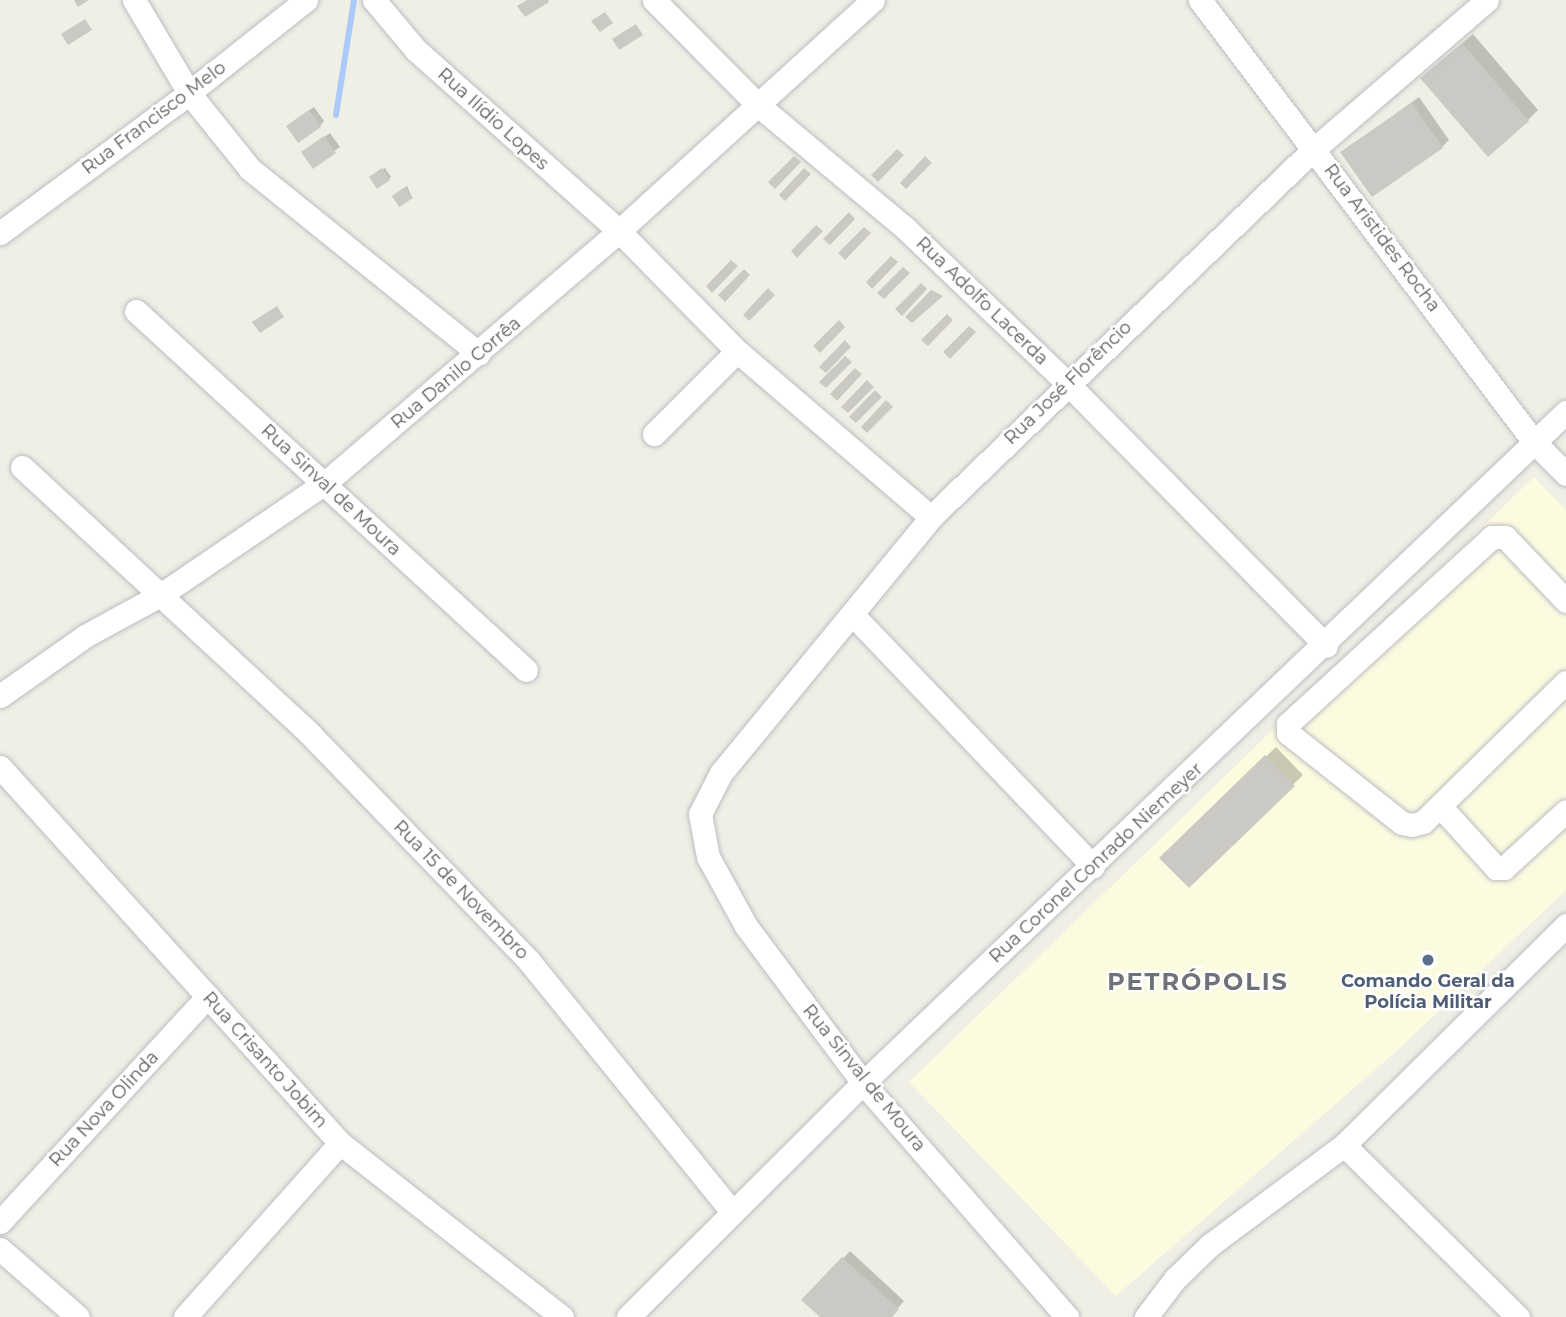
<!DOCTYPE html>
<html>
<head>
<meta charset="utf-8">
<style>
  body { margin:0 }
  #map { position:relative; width:1566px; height:1317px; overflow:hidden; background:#efefe6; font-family:Montserrat,sans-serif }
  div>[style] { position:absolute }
  .commercial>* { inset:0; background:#fcfadf }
  .shadow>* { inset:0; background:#0003 }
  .stream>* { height:6px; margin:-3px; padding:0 3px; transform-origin:3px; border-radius:3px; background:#accaf9 }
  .building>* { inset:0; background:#cbc9c3 }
  .roads { filter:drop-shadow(0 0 2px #bbbcc1) drop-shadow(0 0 2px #bbbcc1) }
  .minor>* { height:23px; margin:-11.5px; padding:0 11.5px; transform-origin:11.5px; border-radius:11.5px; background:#fff }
  .dots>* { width:19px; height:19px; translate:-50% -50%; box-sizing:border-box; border:4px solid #fff; border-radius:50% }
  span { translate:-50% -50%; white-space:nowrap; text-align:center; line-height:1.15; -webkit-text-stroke:5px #fff; paint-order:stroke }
  .street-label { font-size:18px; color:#5e6065 }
  .service-label { font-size:18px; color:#4e5e75; font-weight:700 }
  .district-label { font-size:24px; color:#6f7277; font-weight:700; letter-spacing:2px }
</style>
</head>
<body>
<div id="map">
  <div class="commercial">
    <i style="clip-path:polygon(1534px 477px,1566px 510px,1566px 890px,1401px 1047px,1116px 1296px,909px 1082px)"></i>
  </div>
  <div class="shadow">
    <i style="clip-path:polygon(1473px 34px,1538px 110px,1528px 120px,1432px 69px)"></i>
    <i style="clip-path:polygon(1419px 97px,1449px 140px,1442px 147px,1342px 152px)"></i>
    <i style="clip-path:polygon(314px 107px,324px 121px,320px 126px,293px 122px)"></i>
    <i style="clip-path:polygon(330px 133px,340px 147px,313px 166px,308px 148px)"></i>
    <i style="clip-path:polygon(385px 168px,391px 177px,377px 187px,373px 176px)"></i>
    <i style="clip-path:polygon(407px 186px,412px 197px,395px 194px)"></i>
    <i style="clip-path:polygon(1276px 747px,1303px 775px,1189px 886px,1161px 858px)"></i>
    <i style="clip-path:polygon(850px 1251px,904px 1301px,890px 1317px,822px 1317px,804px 1300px)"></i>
  </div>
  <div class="stream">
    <i style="left:336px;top:115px;width:116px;rotate:-81.1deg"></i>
  </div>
  <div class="building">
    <i style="clip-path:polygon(74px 0,89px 0,78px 7px)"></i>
    <i style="clip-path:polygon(527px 0,548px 0,549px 2px,525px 17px,517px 6px)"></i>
    <i style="clip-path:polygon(605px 12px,613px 23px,600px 32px,591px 21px)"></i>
    <i style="clip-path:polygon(85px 19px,92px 30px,68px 45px,61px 34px)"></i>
    <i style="clip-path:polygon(636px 24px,643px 35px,619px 50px,612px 39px)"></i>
    <i style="clip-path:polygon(1462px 43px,1529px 121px,1488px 157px,1420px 78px)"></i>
    <i style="clip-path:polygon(1412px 103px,1443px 148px,1372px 197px,1340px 152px)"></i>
    <i style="clip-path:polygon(309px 110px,321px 127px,298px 143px,286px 126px)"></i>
    <i style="clip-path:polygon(324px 136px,336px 153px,313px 169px,301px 152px)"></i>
    <i style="clip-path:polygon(897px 149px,904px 155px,878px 182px,871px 175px)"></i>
    <i style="clip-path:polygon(794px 156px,801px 162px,775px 189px,768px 182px)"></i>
    <i style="clip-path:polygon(925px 156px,932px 163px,906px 189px,900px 183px)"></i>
    <i style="clip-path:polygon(382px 168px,390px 180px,377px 189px,369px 177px)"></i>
    <i style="clip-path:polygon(804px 168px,811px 174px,785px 201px,779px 195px)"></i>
    <i style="clip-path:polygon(405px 187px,413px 198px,399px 207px,392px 196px)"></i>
    <i style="clip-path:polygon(849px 212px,855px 219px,830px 245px,823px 239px)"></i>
    <i style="clip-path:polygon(816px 225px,823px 231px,797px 258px,791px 251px)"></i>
    <i style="clip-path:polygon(864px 227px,871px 233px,845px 260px,838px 253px)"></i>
    <i style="clip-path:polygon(891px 256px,898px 262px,872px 289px,866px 282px)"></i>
    <i style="clip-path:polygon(731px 260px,738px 266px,712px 293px,706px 286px)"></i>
    <i style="clip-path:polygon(903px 267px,910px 273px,884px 299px,877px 293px)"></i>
    <i style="clip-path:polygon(744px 269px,750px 275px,725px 302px,718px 295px)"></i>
    <i style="clip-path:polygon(921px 283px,927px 289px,902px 316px,895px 309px)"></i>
    <i style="clip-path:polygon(768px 288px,775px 295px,749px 321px,743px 315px)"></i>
    <i style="clip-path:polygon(931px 290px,943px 296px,912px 323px,905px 317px)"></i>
    <i style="clip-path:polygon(277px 306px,284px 317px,260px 333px,252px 322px)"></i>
    <i style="clip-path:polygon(947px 314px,953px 320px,928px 346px,921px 340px)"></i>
    <i style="clip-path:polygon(839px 320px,845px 327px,820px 353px,813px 346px)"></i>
    <i style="clip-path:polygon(969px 326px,976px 332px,950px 359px,943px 352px)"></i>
    <i style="clip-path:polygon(845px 340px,851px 347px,826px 373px,819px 367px)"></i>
    <i style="clip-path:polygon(845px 356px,852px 362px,826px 388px,819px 382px)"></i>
    <i style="clip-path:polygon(855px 368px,862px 374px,837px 401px,830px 394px)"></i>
    <i style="clip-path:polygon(867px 380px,874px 387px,848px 413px,841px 407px)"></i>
    <i style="clip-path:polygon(875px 390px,882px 397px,856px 423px,849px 417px)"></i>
    <i style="clip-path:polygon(886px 400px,893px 407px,867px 433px,861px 427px)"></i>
    <i style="clip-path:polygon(1265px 755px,1295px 786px,1189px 888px,1159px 858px)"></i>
    <i style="clip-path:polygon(842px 1257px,899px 1309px,892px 1317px,820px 1317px,801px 1300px)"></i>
  </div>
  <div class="roads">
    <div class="minor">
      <i style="left:134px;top:0;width:108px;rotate:59.4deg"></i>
      <i style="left:189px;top:93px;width:97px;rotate:51.2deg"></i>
      <i style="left:250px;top:169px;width:294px;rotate:38.9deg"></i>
      <i style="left:374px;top:0;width:65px;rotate:50deg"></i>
      <i style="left:416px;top:50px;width:272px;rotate:41.7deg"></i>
      <i style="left:619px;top:231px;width:168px;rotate:45.5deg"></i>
      <i style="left:737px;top:351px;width:255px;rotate:40.6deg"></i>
      <i style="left:654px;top:0;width:148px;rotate:45.3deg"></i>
      <i style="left:758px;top:105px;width:192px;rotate:39.9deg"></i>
      <i style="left:905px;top:228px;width:224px;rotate:43.7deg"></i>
      <i style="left:1067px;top:383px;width:369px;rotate:45.4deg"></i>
      <i style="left:1200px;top:0;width:554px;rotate:52.92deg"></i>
      <i style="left:1534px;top:442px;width:45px;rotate:45deg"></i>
      <i style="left:0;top:233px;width:219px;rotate:-36.5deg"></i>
      <i style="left:176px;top:103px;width:166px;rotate:-38.4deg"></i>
      <i style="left:136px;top:311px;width:530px;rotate:42.63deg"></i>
      <i style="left:654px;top:434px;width:117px;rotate:-45deg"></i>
      <i style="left:22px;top:467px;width:393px;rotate:42.8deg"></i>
      <i style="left:310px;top:734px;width:315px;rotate:46deg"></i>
      <i style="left:529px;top:961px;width:323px;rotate:51deg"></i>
      <i style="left:1566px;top:601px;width:88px;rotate:-133.6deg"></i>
      <i style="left:1505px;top:537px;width:13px;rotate:180deg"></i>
      <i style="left:1492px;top:537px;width:277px;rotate:137.5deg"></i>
      <i style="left:1288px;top:724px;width:9px;rotate:90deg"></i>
      <i style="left:1288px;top:733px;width:145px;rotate:38.3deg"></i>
      <i style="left:1402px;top:823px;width:10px;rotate:11deg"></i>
      <i style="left:1412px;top:825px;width:11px;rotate:-15deg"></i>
      <i style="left:1423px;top:822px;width:200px;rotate:-44.4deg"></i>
      <i style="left:852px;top:614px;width:349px;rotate:46.3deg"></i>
      <i style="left:0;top:696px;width:104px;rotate:-35.2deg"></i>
      <i style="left:85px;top:636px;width:88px;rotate:-28.6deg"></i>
      <i style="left:162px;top:594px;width:197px;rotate:-34.3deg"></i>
      <i style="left:325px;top:483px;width:387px;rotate:-40.6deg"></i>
      <i style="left:619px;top:231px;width:343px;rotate:-42.3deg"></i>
      <i style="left:0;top:767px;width:507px;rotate:47.88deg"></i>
      <i style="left:340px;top:1143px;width:282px;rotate:38.1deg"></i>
      <i style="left:1440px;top:806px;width:84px;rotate:47.9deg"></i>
      <i style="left:1496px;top:868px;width:8px"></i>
      <i style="left:1504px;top:868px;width:84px;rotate:-42.6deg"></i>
      <i style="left:1344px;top:1145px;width:245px;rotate:44.7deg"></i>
      <i style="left:0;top:1222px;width:307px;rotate:-47.4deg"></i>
      <i style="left:0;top:1249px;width:103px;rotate:41.1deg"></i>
      <i style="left:185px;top:1317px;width:233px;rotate:-48.3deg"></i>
      <i style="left:628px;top:1317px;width:332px;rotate:-44.9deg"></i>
      <i style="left:863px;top:1083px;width:972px;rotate:-43.67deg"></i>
      <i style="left:1067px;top:1317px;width:310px;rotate:-131.1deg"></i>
      <i style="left:863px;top:1083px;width:196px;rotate:-126.7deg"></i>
      <i style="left:746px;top:926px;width:79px;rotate:-118.8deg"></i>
      <i style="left:708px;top:857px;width:44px;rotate:-100.5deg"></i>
      <i style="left:700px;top:814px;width:46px;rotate:-62.9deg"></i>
      <i style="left:721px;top:773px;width:331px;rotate:-50.6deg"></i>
      <i style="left:931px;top:517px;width:531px;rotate:-43.86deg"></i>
      <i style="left:1314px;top:149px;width:228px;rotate:-40.7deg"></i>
      <i style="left:1146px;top:1317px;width:48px;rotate:-52.7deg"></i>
      <i style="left:1175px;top:1279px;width:49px;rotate:-44.2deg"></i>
      <i style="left:1210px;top:1245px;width:167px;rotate:-36.7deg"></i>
      <i style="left:1344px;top:1145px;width:313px;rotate:-44.7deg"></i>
    </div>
  </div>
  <div class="dots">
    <i style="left:1428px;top:960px;background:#5c6f8a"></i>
  </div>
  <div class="street-label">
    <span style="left:154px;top:118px;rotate:-37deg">Rua Francisco Melo</span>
    <span style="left:493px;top:119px;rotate:42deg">Rua Ilídio Lopes</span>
    <span style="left:1382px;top:238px;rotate:53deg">Rua Aristides Rocha</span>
    <span style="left:982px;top:301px;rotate:44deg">Rua Adolfo Lacerda</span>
    <span style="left:456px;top:373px;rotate:-40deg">Rua Danilo Corrêa</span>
    <span style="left:1068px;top:383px;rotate:-44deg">Rua José Florêncio</span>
    <span style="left:331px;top:490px;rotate:43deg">Rua Sinval de Moura</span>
    <span style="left:1096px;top:863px;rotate:-43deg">Rua Coronel Conrado Niemeyer</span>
    <span style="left:461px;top:890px;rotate:46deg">Rua 15 de Novembro</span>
    <span style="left:265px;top:1060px;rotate:48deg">Rua Crisanto Jobim</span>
    <span style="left:864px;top:1078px;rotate:51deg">Rua Sinval de Moura</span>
    <span style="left:104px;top:1109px;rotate:-47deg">Rua Nova Olinda</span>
  </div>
  <div class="service-label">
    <span style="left:1428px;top:992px">Comando Geral da<br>Polícia Militar</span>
  </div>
  <div class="district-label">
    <span style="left:1198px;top:982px">PETRÓPOLIS</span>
  </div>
</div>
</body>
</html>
